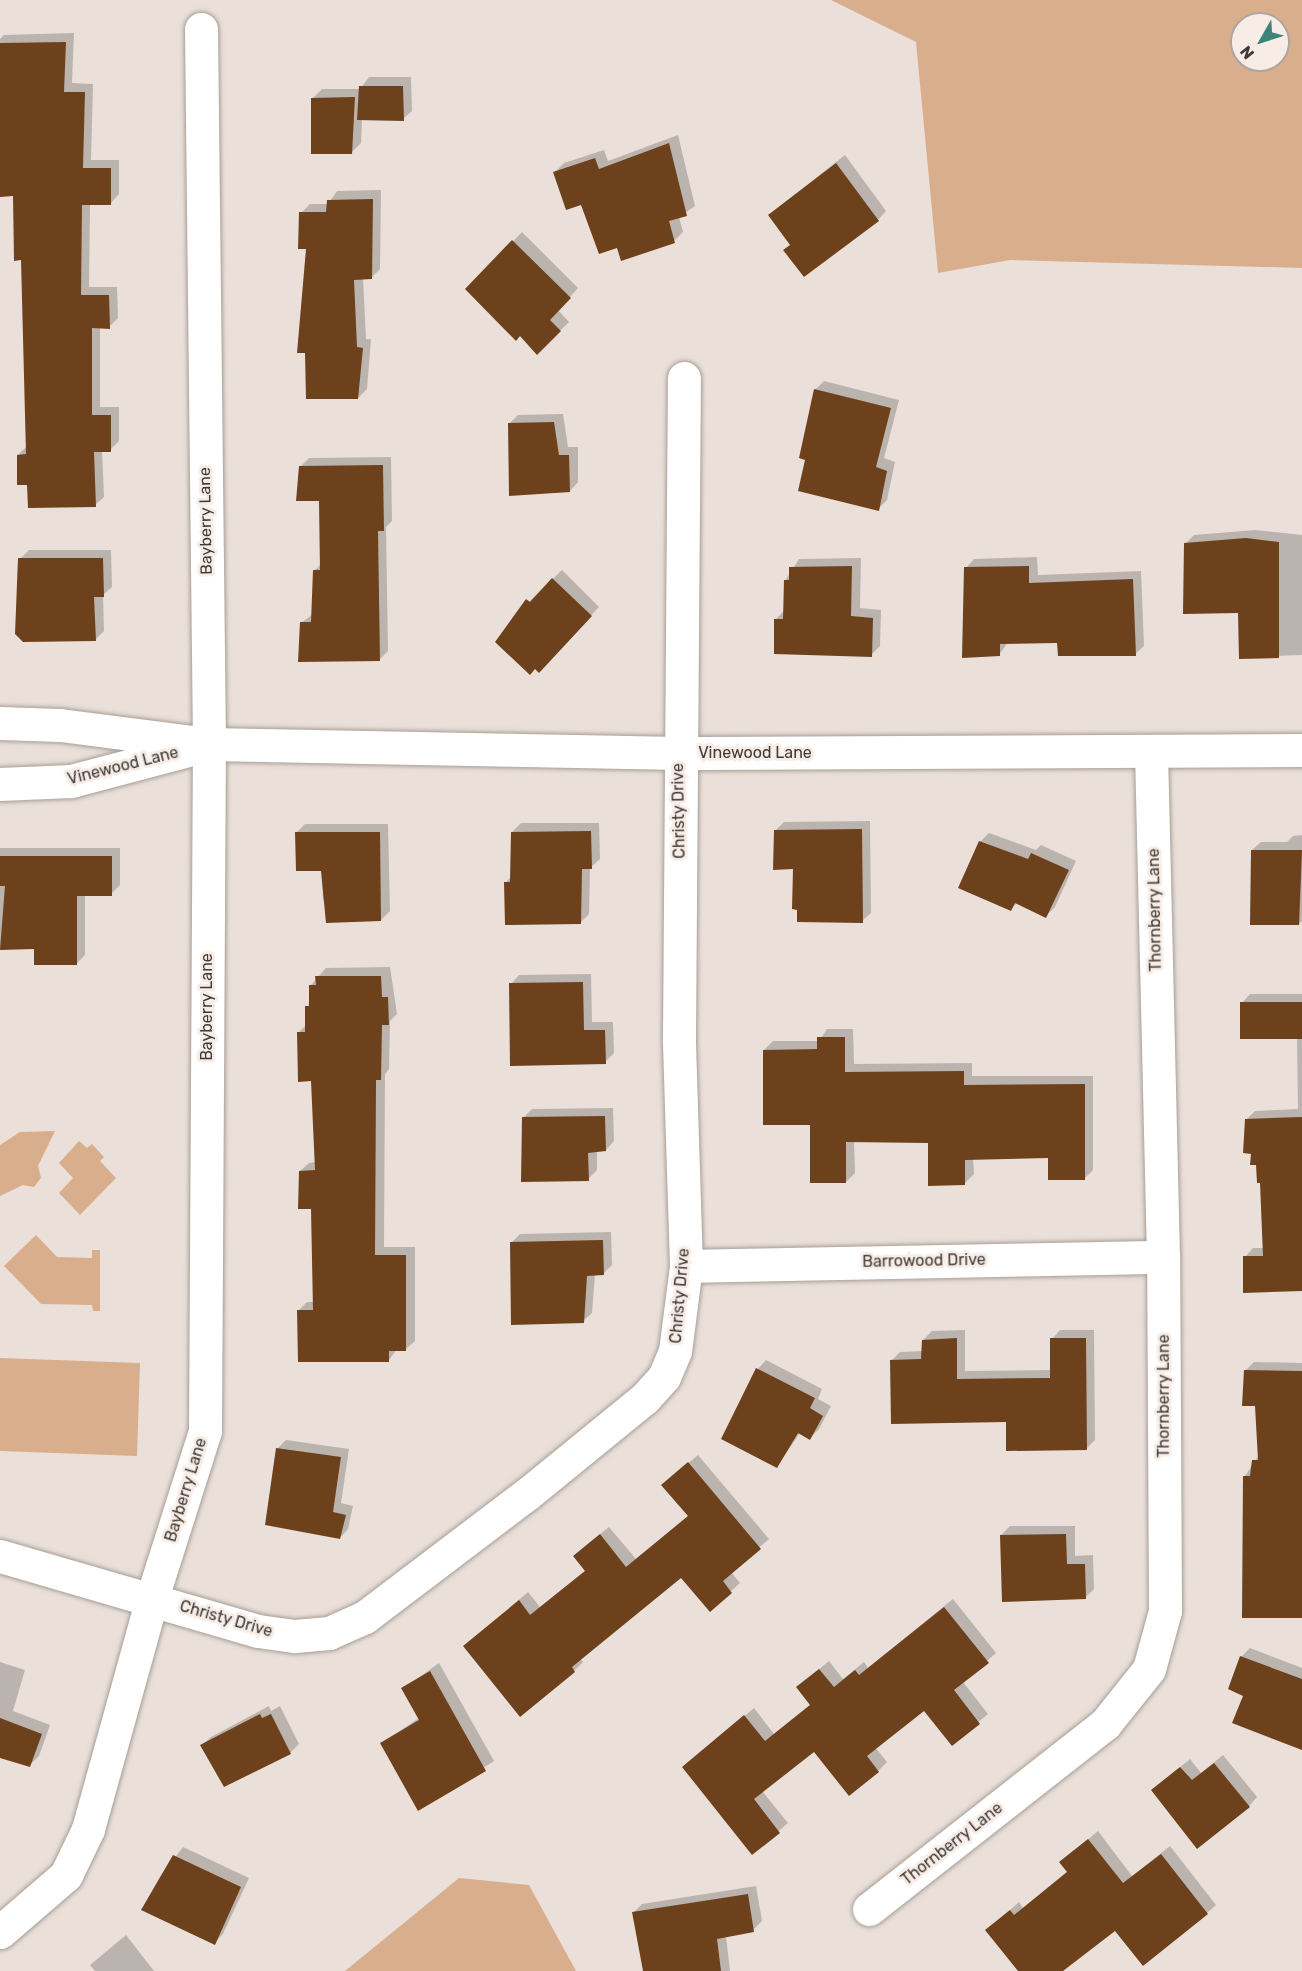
<!DOCTYPE html>
<html>
<head>
<meta charset="utf-8">
<style>
  body { margin:0 }
  #map { position:relative; width:1302px; height:1971px; overflow:hidden; background:#eae0d9; font-family:Rubik,sans-serif }
  div>[style] { position:absolute }
  .green>* { inset:0; background:#d9ae8d }
  .shadow>* { inset:0; background:#0003 }
  .building>* { inset:0; background:#6d411b }
  .roads { filter:drop-shadow(0 0 2px #a79e97) drop-shadow(0 0 2px #a79e97) }
  .minor>* { height:33px; margin:-16.5px; padding:0 16.5px; transform-origin:16.5px; border-radius:16.5px; background:#fff }
  span { translate:-50% -50%; white-space:nowrap; text-align:center; line-height:1.15; -webkit-text-stroke:6px #f8ede6; paint-order:stroke }
  .street-label { font-size:16px; color:#3e3a37 }
  .north { position:absolute; left:1230px; top:12px; width:60px; height:60px; box-sizing:border-box; background:#f8ede6; border:2px solid #aea5a0; border-radius:50%; rotate:231deg; font-size:16px; font-weight:700; line-height:24px; text-align:center; color:#3e3a37 }
  .north::after { content:''; display:block; margin:auto; width:21px; height:27px; background:#3d837a; clip-path:polygon(50% 0,100% 100%,50% 72%,0 100%) }
</style>
</head>
<body>
<div id="map">
  <div class="green">
    <i style="clip-path:polygon(evenodd,831px 0,1302px 0,1302px 268px,1010px 260px,938px 273px,916px 42px,831px 0,1242px 24px,1278px 24px,1278px 60px,1242px 60px,1242px 24px)"></i>
    <i style="clip-path:polygon(55px 1131px,38px 1166px,41px 1178px,34px 1187px,23px 1185px,0 1196px,0 1145px,20px 1132px)"></i>
    <i style="clip-path:polygon(79px 1141px,87px 1148px,92px 1144px,104px 1157px,100px 1161px,116px 1178px,80px 1215px,59px 1193px,73px 1178px,59px 1163px)"></i>
    <i style="clip-path:polygon(36px 1235px,57px 1257px,92px 1258px,92px 1250px,100px 1250px,100px 1311px,93px 1311px,92px 1305px,41px 1304px,4px 1266px)"></i>
    <i style="clip-path:polygon(0 1358px,140px 1363px,137px 1456px,0 1451px)"></i>
    <i style="clip-path:polygon(459px 1878px,529px 1885px,576px 1971px,345px 1971px)"></i>
  </div>
  <div class="shadow">
    <i style="clip-path:polygon(74px 33px,72px 83px,93px 84px,91px 160px,119px 160px,119px 194px,111px 203px,90px 204px,89px 287px,117px 287px,118px 318px,109px 327px,100px 327px,100px 407px,119px 407px,119px 441px,110px 450px,102px 450px,104px 497px,95px 505px,28px 483px,18px 455px,27px 446px,23px 259px,15px 195px,0 195px,0 39px,4px 35px)"></i>
    <i style="clip-path:polygon(369px 77px,411px 77px,412px 111px,403px 119px,362px 119px,361px 143px,352px 152px,313px 98px,322px 89px,360px 89px)"></i>
    <i style="clip-path:polygon(678px 135px,695px 206px,679px 217px,683px 232px,674px 241px,618px 246px,555px 172px,564px 163px,604px 150px,608px 161px)"></i>
    <i style="clip-path:polygon(845px 155px,886px 211px,878px 220px,791px 245px,769px 215px)"></i>
    <i style="clip-path:polygon(381px 190px,380px 269px,371px 278px,363px 278px,366px 339px,371px 339px,367px 389px,358px 398px,307px 247px,301px 213px,310px 204px,328px 204px,337px 191px)"></i>
    <i style="clip-path:polygon(522px 232px,578px 288px,558px 310px,569px 322px,538px 352px,467px 289px)"></i>
    <i style="clip-path:polygon(824px 381px,899px 400px,884px 458px,895px 462px,887px 500px,878px 509px,806px 459px,815px 390px)"></i>
    <i style="clip-path:polygon(563px 414px,568px 447px,578px 447px,578px 482px,570px 491px,509px 424px,518px 415px)"></i>
    <i style="clip-path:polygon(391px 457px,392px 521px,386px 527px,388px 651px,379px 660px,301px 623px,313px 614px,314px 571px,321px 564px,320px 499px,300px 467px,309px 458px)"></i>
    <i style="clip-path:polygon(1255px 530px,1302px 535px,1302px 655px,1240px 657px,1240px 612px,1185px 544px,1194px 535px)"></i>
    <i style="clip-path:polygon(29px 550px,111px 550px,112px 587px,103px 595px,104px 631px,95px 640px,20px 559px)"></i>
    <i style="clip-path:polygon(1037px 557px,1038px 575px,1141px 571px,1144px 646px,1135px 654px,1059px 642px,1008px 642px,999px 655px,966px 568px,974px 559px)"></i>
    <i style="clip-path:polygon(861px 558px,860px 608px,881px 610px,880px 646px,871px 655px,776px 619px,784px 611px,785px 581px,799px 559px)"></i>
    <i style="clip-path:polygon(562px 570px,599px 607px,548px 662px,512px 618px)"></i>
    <i style="clip-path:polygon(870px 821px,871px 913px,862px 921px,794px 868px,775px 831px,784px 822px)"></i>
    <i style="clip-path:polygon(521px 823px,599px 823px,600px 859px,590px 868px,589px 914px,580px 923px,505px 883px,512px 876px,512px 832px)"></i>
    <i style="clip-path:polygon(305px 824px,388px 824px,390px 911px,381px 920px,323px 900px,322px 870px,296px 833px)"></i>
    <i style="clip-path:polygon(989px 833px,1036px 850px,1041px 845px,1076px 861px,1055px 907px,1046px 916px,1018px 902px,1011px 909px,980px 842px)"></i>
    <i style="clip-path:polygon(1302px 835px,1302px 921px,1299px 924px,1252px 850px,1261px 842px,1287px 842px,1293px 836px)"></i>
    <i style="clip-path:polygon(0 848px,120px 848px,120px 885px,111px 894px,85px 895px,85px 955px,76px 964px,36px 948px,0 948px)"></i>
    <i style="clip-path:polygon(390px 967px,397px 1014px,390px 1021px,389px 1069px,385px 1074px,384px 1247px,415px 1247px,415px 1341px,406px 1349px,397px 1349px,389px 1360px,298px 1311px,307px 1302px,314px 1302px,313px 1208px,300px 1171px,309px 1163px,316px 1162px,312px 1080px,299px 1032px,306px 1025px,311px 985px,326px 968px)"></i>
    <i style="clip-path:polygon(591px 974px,592px 1022px,613px 1022px,614px 1053px,605px 1062px,511px 984px,519px 975px)"></i>
    <i style="clip-path:polygon(1250px 994px,1302px 994px,1302px 1290px,1245px 1257px,1253px 1248px,1264px 1248px,1262px 1181px,1246px 1120px,1255px 1111px,1298px 1109px,1297px 1038px,1242px 1003px)"></i>
    <i style="clip-path:polygon(827px 1029px,853px 1029px,854px 1064px,972px 1063px,972px 1076px,1093px 1076px,1093px 1170px,1084px 1179px,1049px 1156px,973px 1158px,974px 1174px,965px 1183px,930px 1142px,854px 1140px,855px 1173px,846px 1182px,764px 1050px,773px 1041px,819px 1041px)"></i>
    <i style="clip-path:polygon(613px 1108px,614px 1141px,606px 1150px,597px 1151px,597px 1170px,588px 1179px,523px 1118px,532px 1109px)"></i>
    <i style="clip-path:polygon(611px 1232px,612px 1265px,603px 1274px,595px 1274px,592px 1313px,583px 1321px,511px 1243px,520px 1234px)"></i>
    <i style="clip-path:polygon(965px 1330px,965px 1371px,1051px 1370px,1052px 1339px,1060px 1330px,1094px 1330px,1095px 1440px,1086px 1449px,1008px 1421px,891px 1361px,900px 1352px,923px 1351px,923px 1340px,932px 1331px)"></i>
    <i style="clip-path:polygon(766px 1360px,822px 1389px,818px 1399px,831px 1406px,819px 1429px,810px 1438px,800px 1433px,777px 1466px,758px 1369px)"></i>
    <i style="clip-path:polygon(1254px 1362px,1302px 1363px,1302px 1617px,1245px 1476px,1259px 1455px,1257px 1405px,1245px 1371px)"></i>
    <i style="clip-path:polygon(286px 1440px,349px 1449px,341px 1503px,353px 1506px,348px 1529px,340px 1538px,277px 1449px)"></i>
    <i style="clip-path:polygon(698px 1455px,769px 1539px,731px 1572px,740px 1583px,710px 1610px,682px 1576px,580px 1659px,583px 1662px,574px 1671px,520px 1714px,465px 1646px,528px 1592px,540px 1607px,586px 1570px,584px 1547px,609px 1527px,636px 1559px,689px 1515px,672px 1477px)"></i>
    <i style="clip-path:polygon(1010px 1526px,1075px 1526px,1075px 1556px,1093px 1555px,1094px 1589px,1085px 1598px,1001px 1535px)"></i>
    <i style="clip-path:polygon(953px 1599px,996px 1653px,963px 1682px,988px 1714px,952px 1744px,924px 1709px,875px 1747px,887px 1762px,878px 1771px,814px 1750px,762px 1791px,788px 1823px,753px 1853px,693px 1759px,754px 1708px,774px 1734px,811px 1704px,807px 1679px,829px 1661px,843px 1679px,864px 1662px,868px 1668px)"></i>
    <i style="clip-path:polygon(1250px 1648px,1302px 1668px,1302px 1744px,1245px 1695px,1241px 1657px)"></i>
    <i style="clip-path:polygon(0 1662px,25px 1670px,13px 1711px,50px 1725px,39px 1756px,30px 1765px,0 1756px)"></i>
    <i style="clip-path:polygon(439px 1663px,494px 1761px,419px 1809px,382px 1743px,419px 1718px,403px 1689px)"></i>
    <i style="clip-path:polygon(269px 1706px,271px 1711px,280px 1706px,299px 1744px,290px 1753px,202px 1745px,211px 1737px)"></i>
    <i style="clip-path:polygon(1223px 1755px,1257px 1797px,1249px 1806px,1153px 1790px,1190px 1759px,1201px 1773px)"></i>
    <i style="clip-path:polygon(1098px 1831px,1132px 1876px,1170px 1846px,1216px 1905px,1207px 1913px,1115px 1928px,1061px 1971px,1020px 1971px,987px 1930px,1019px 1902px,1023px 1908px,1068px 1871px,1061px 1862px)"></i>
    <i style="clip-path:polygon(183px 1847px,249px 1878px,223px 1934px,214px 1943px,143px 1910px,158px 1880px)"></i>
    <i style="clip-path:polygon(756px 1886px,762px 1921px,753px 1930px,726px 1936px,730px 1971px,644px 1971px,633px 1913px,642px 1904px)"></i>
    <i style="clip-path:polygon(126px 1935px,154px 1971px,95px 1971px,90px 1965px)"></i>
  </div>
  <div class="building">
    <i style="clip-path:polygon(66px 42px,64px 92px,85px 92px,83px 168px,111px 168px,111px 205px,82px 205px,81px 295px,109px 295px,110px 329px,92px 328px,92px 415px,111px 415px,111px 452px,94px 452px,96px 507px,28px 508px,27px 485px,17px 485px,17px 455px,26px 454px,21px 260px,14px 261px,13px 196px,0 197px,0 43px)"></i>
    <i style="clip-path:polygon(359px 86px,403px 86px,404px 121px,357px 120px)"></i>
    <i style="clip-path:polygon(355px 97px,352px 154px,311px 154px,311px 98px)"></i>
    <i style="clip-path:polygon(669px 143px,687px 216px,669px 221px,675px 243px,621px 261px,617px 248px,599px 254px,581px 205px,566px 210px,553px 172px,595px 158px,599px 169px)"></i>
    <i style="clip-path:polygon(836px 163px,879px 221px,804px 277px,783px 250px,790px 245px,768px 215px)"></i>
    <i style="clip-path:polygon(373px 199px,372px 279px,354px 280px,357px 347px,363px 348px,358px 399px,306px 399px,305px 353px,297px 353px,306px 249px,298px 249px,299px 212px,326px 212px,327px 200px)"></i>
    <i style="clip-path:polygon(512px 240px,571px 298px,550px 320px,561px 331px,537px 355px,520px 336px,516px 341px,465px 289px)"></i>
    <i style="clip-path:polygon(814px 389px,891px 408px,876px 467px,887px 471px,879px 511px,798px 491px,805px 460px,799px 458px)"></i>
    <i style="clip-path:polygon(554px 422px,559px 455px,569px 455px,570px 492px,509px 496px,508px 423px)"></i>
    <i style="clip-path:polygon(383px 465px,384px 531px,378px 531px,380px 661px,298px 662px,300px 622px,311px 622px,313px 570px,320px 570px,319px 501px,296px 501px,299px 466px)"></i>
    <i style="clip-path:polygon(1246px 538px,1279px 542px,1279px 658px,1239px 659px,1238px 613px,1183px 614px,1184px 543px)"></i>
    <i style="clip-path:polygon(18px 558px,103px 558px,104px 597px,94px 597px,96px 641px,23px 642px,15px 634px)"></i>
    <i style="clip-path:polygon(852px 566px,851px 616px,873px 618px,872px 657px,774px 654px,774px 619px,783px 619px,784px 580px,789px 580px,789px 567px)"></i>
    <i style="clip-path:polygon(1029px 566px,1029px 583px,1133px 579px,1136px 656px,1058px 656px,1057px 643px,1000px 644px,1000px 656px,962px 658px,964px 567px)"></i>
    <i style="clip-path:polygon(552px 578px,592px 616px,539px 673px,535px 669px,530px 675px,495px 642px,526px 599px,530px 602px)"></i>
    <i style="clip-path:polygon(862px 829px,863px 923px,797px 922px,797px 910px,792px 909px,793px 869px,773px 870px,774px 830px)"></i>
    <i style="clip-path:polygon(591px 831px,592px 869px,582px 869px,581px 924px,505px 925px,504px 882px,510px 882px,511px 832px)"></i>
    <i style="clip-path:polygon(295px 832px,380px 832px,381px 921px,326px 923px,321px 871px,296px 871px)"></i>
    <i style="clip-path:polygon(979px 841px,1028px 859px,1031px 853px,1069px 870px,1046px 918px,1015px 903px,1011px 911px,958px 888px)"></i>
    <i style="clip-path:polygon(1251px 850px,1302px 850px,1299px 925px,1250px 925px)"></i>
    <i style="clip-path:polygon(0 856px,112px 856px,112px 896px,77px 896px,77px 965px,34px 965px,34px 949px,0 950px,5px 886px,0 886px)"></i>
    <i style="clip-path:polygon(315px 976px,381px 976px,382px 997px,388px 997px,389px 1025px,382px 1025px,381px 1080px,376px 1080px,375px 1255px,406px 1255px,406px 1351px,389px 1351px,389px 1362px,298px 1362px,297px 1310px,313px 1310px,311px 1209px,298px 1209px,299px 1171px,315px 1170px,311px 1081px,298px 1082px,297px 1032px,305px 1032px,305px 1006px,309px 1006px,309px 985px,316px 985px)"></i>
    <i style="clip-path:polygon(583px 982px,584px 1030px,605px 1030px,606px 1064px,510px 1066px,509px 983px)"></i>
    <i style="clip-path:polygon(1240px 1002px,1302px 1002px,1302px 1039px,1240px 1039px)"></i>
    <i style="clip-path:polygon(817px 1037px,845px 1037px,845px 1072px,964px 1071px,964px 1085px,1085px 1084px,1085px 1180px,1048px 1180px,1048px 1158px,965px 1160px,965px 1185px,928px 1186px,928px 1143px,846px 1142px,846px 1183px,810px 1183px,810px 1125px,763px 1125px,763px 1050px,817px 1049px)"></i>
    <i style="clip-path:polygon(605px 1116px,606px 1151px,588px 1153px,589px 1181px,521px 1182px,522px 1117px)"></i>
    <i style="clip-path:polygon(1302px 1117px,1302px 1291px,1243px 1293px,1243px 1256px,1263px 1256px,1260px 1183px,1257px 1183px,1256px 1165px,1250px 1165px,1251px 1154px,1243px 1153px,1245px 1119px)"></i>
    <i style="clip-path:polygon(603px 1240px,604px 1275px,587px 1276px,584px 1323px,511px 1325px,510px 1242px)"></i>
    <i style="clip-path:polygon(957px 1338px,957px 1379px,1050px 1378px,1050px 1338px,1086px 1338px,1087px 1450px,1006px 1451px,1006px 1422px,891px 1424px,890px 1360px,921px 1359px,922px 1340px)"></i>
    <i style="clip-path:polygon(756px 1368px,815px 1398px,810px 1408px,823px 1416px,810px 1440px,798px 1433px,777px 1468px,721px 1439px)"></i>
    <i style="clip-path:polygon(1244px 1370px,1302px 1371px,1302px 1618px,1242px 1618px,1243px 1476px,1250px 1476px,1252px 1460px,1258px 1460px,1255px 1406px,1242px 1406px)"></i>
    <i style="clip-path:polygon(276px 1448px,341px 1457px,333px 1512px,346px 1515px,340px 1539px,265px 1525px)"></i>
    <i style="clip-path:polygon(688px 1462px,761px 1549px,723px 1581px,732px 1593px,710px 1612px,681px 1578px,572px 1667px,575px 1672px,520px 1717px,463px 1646px,519px 1600px,530px 1615px,585px 1571px,573px 1556px,600px 1534px,626px 1567px,688px 1516px,661px 1485px)"></i>
    <i style="clip-path:polygon(1066px 1534px,1067px 1564px,1085px 1564px,1086px 1599px,1002px 1602px,1000px 1535px)"></i>
    <i style="clip-path:polygon(944px 1607px,989px 1663px,954px 1690px,980px 1724px,952px 1746px,924px 1711px,867px 1756px,879px 1772px,849px 1796px,814px 1752px,754px 1799px,780px 1833px,752px 1855px,682px 1767px,744px 1715px,765px 1741px,810px 1705px,796px 1687px,819px 1669px,834px 1687px,855px 1670px,859px 1675px)"></i>
    <i style="clip-path:polygon(1240px 1656px,1302px 1679px,1302px 1750px,1232px 1723px,1243px 1696px,1228px 1689px)"></i>
    <i style="clip-path:polygon(430px 1671px,486px 1771px,418px 1811px,380px 1743px,419px 1720px,401px 1688px)"></i>
    <i style="clip-path:polygon(260px 1714px,262px 1718px,271px 1714px,291px 1754px,224px 1787px,200px 1745px)"></i>
    <i style="clip-path:polygon(0 1718px,42px 1734px,30px 1767px,0 1758px)"></i>
    <i style="clip-path:polygon(1214px 1763px,1250px 1807px,1197px 1849px,1151px 1790px,1180px 1767px,1192px 1780px)"></i>
    <i style="clip-path:polygon(1088px 1839px,1123px 1883px,1161px 1854px,1208px 1914px,1143px 1966px,1115px 1931px,1063px 1971px,1018px 1971px,985px 1930px,1010px 1910px,1014px 1915px,1067px 1872px,1059px 1862px)"></i>
    <i style="clip-path:polygon(173px 1855px,241px 1887px,215px 1945px,141px 1910px)"></i>
    <i style="clip-path:polygon(748px 1894px,754px 1932px,717px 1939px,721px 1971px,643px 1971px,632px 1912px)"></i>
  </div>
  <div class="roads">
    <div class="minor">
      <i style="left:0;top:723px;width:60px;rotate:1.9deg"></i>
      <i style="left:60px;top:725px;width:150px;rotate:7.3deg"></i>
      <i style="left:209px;top:744px;width:470px;rotate:1.1deg"></i>
      <i style="left:679px;top:753px;width:623px;rotate:-0.28deg"></i>
      <i style="left:0;top:784px;width:71px;rotate:-2.4deg"></i>
      <i style="left:71px;top:781px;width:125px;rotate:-14.8deg"></i>
      <i style="left:686px;top:1266px;width:477px;rotate:-1.1deg"></i>
      <i style="left:0;top:1556px;width:269px;rotate:16.2deg"></i>
      <i style="left:258px;top:1631px;width:37px;rotate:8deg"></i>
      <i style="left:295px;top:1636px;width:34px;rotate:-5deg"></i>
      <i style="left:329px;top:1633px;width:39px;rotate:-24deg"></i>
      <i style="left:365px;top:1617px;width:202px;rotate:-37.2deg"></i>
      <i style="left:526px;top:1495px;width:154px;rotate:-39.2deg"></i>
      <i style="left:645px;top:1398px;width:28px;rotate:-48deg"></i>
      <i style="left:664px;top:1377px;width:28px;rotate:-67deg"></i>
      <i style="left:675px;top:1351px;width:86px;rotate:-82.6deg"></i>
      <i style="left:686px;top:1266px;width:229px;rotate:-91.8deg"></i>
      <i style="left:679px;top:1037px;width:659px;rotate:-89.57deg"></i>
      <i style="left:869px;top:1909px;width:300px;rotate:-38.1deg"></i>
      <i style="left:1105px;top:1724px;width:70px;rotate:-51.3deg"></i>
      <i style="left:1149px;top:1669px;width:60px;rotate:-74.6deg"></i>
      <i style="left:1165px;top:1611px;width:354px;rotate:-90.3deg"></i>
      <i style="left:1163px;top:1257px;width:505px;rotate:-91.36deg"></i>
      <i style="left:0;top:1932px;width:87px;rotate:-40.8deg"></i>
      <i style="left:66px;top:1875px;width:51px;rotate:-64.4deg"></i>
      <i style="left:88px;top:1829px;width:240px;rotate:-74.5deg"></i>
      <i style="left:152px;top:1598px;width:175px;rotate:-72.4deg"></i>
      <i style="left:205px;top:1431px;width:687px;rotate:-89.67deg"></i>
      <i style="left:209px;top:744px;width:715px;rotate:-90.64deg"></i>
    </div>
  </div>
  <div class="street-label">
    <span style="left:206px;top:521px;rotate:-91deg">Bayberry Lane</span>
    <span style="left:755px;top:753px">Vinewood Lane</span>
    <span style="left:123px;top:766px;rotate:-14deg">Vinewood Lane</span>
    <span style="left:679px;top:811px;rotate:-91deg">Christy Drive</span>
    <span style="left:1155px;top:910px;rotate:-91deg">Thornberry Lane</span>
    <span style="left:207px;top:1007px;rotate:-90deg">Bayberry Lane</span>
    <span style="left:924px;top:1261px;rotate:-1deg">Barrowood Drive</span>
    <span style="left:680px;top:1296px;rotate:-85deg">Christy Drive</span>
    <span style="left:1164px;top:1396px;rotate:-90deg">Thornberry Lane</span>
    <span style="left:186px;top:1490px;rotate:-73deg">Bayberry Lane</span>
    <span style="left:226px;top:1619px;rotate:16deg">Christy Drive</span>
    <span style="left:952px;top:1844px;rotate:-38deg">Thornberry Lane</span>
  </div>
  <div class="north">N</div>
</div>
</body>
</html>
